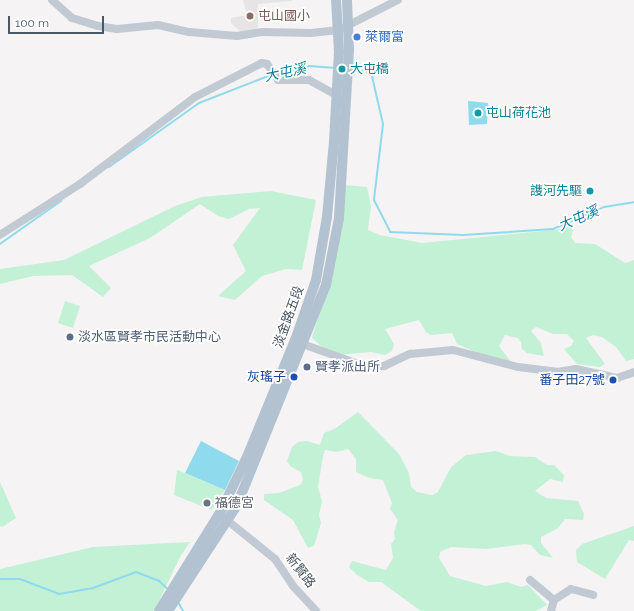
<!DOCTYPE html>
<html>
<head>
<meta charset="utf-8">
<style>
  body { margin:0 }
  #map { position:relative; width:634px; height:611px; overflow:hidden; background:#f5f3f3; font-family:Raleway,"Noto Sans TC",sans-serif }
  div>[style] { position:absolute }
  .education>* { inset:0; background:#e6e4e5 }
  .green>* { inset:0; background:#c3f1d5 }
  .water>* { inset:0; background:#90daee }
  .stream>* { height:2px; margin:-1px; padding:0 1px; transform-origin:1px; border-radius:1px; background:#90daee }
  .minor>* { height:8px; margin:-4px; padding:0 4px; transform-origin:4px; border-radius:4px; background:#c1cad2 }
  .major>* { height:10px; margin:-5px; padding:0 5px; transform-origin:5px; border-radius:5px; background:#b3c2d1 }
  .dots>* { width:11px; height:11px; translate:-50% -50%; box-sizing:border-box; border:2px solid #fff; border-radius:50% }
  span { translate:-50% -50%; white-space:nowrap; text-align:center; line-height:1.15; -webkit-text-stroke:3.5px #fff; paint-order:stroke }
  .education-label { font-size:13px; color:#785e54 }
  .left { translate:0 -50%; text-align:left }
  .shop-label { font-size:13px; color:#366cbe }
  .culture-label { font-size:13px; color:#0d838f }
  .right { translate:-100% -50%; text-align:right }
  .street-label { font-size:13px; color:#4a5661 }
  .service-label { font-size:13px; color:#4e5e75 }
  .transit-label { font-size:13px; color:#164399 }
  .worship-label { font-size:13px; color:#5b616d }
  .water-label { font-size:14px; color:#0c7c9b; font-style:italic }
  .scale { position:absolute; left:8px; top:16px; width:96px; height:18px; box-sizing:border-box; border:2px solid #4a5661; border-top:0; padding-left:5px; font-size:12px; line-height:14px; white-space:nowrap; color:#4a5661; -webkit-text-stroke:3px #fff; paint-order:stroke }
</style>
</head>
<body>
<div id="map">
  <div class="education">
    <i style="clip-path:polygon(243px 0,292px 0,292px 1px,258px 4px,258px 30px,242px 33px,231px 23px,231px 18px,247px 15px)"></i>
  </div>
  <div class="green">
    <i style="clip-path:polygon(344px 185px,367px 187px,371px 206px,368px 230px,380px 235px,422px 243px,562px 229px,568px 226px,573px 230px,571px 237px,575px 243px,595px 244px,625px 263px,634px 260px,634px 359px,626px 361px,616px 347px,602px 337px,593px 335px,586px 338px,605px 364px,600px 367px,577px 364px,564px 349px,571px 346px,574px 341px,567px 334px,553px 334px,536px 327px,531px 331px,541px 343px,544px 356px,527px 353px,522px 349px,521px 342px,518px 338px,505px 335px,499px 346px,511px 362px,499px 362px,457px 344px,452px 333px,431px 335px,426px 332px,419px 320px,385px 329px,394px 344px,392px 351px,385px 355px,371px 352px,337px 355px,321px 346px,312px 338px,335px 255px)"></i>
    <i style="clip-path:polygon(271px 191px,316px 200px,302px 270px,286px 269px,262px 276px,235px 300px,218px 296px,246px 271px,233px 245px,260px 208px,249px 209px,229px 219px,218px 216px,200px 204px,150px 238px,89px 266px,111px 288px,103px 297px,72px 275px,33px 276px,0 284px,0 269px,64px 260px,175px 206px,202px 197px)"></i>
    <i style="clip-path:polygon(65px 301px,80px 306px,73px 328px,58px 323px)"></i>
    <i style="clip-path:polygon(358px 412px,399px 454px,409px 473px,411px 487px,417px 492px,432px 495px,438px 492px,451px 467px,466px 455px,496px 451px,510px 456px,535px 457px,547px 465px,554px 465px,564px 475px,563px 482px,550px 479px,535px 491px,546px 498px,578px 501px,584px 514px,583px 520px,565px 519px,558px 528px,541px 537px,541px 543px,553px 558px,540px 555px,531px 545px,525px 544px,486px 549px,451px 547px,440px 552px,439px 558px,450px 576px,486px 586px,507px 582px,521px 587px,528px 585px,547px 605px,536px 611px,421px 611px,381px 582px,369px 582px,357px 575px,349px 567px,352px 561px,386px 570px,393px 558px,391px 544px,395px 539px,394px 532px,398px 520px,390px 509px,392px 503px,383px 480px,369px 478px,356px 472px,356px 459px,348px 449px,337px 452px,325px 450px,323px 456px,318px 487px,322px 501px,319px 515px,321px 523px,314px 546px,308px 548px,293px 520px,264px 500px,264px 494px,279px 493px,300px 485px,303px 480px,301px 472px,290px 466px,287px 461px,292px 447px,298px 442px,307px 441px,320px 445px,324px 433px,336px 428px)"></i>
    <i style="clip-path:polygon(177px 470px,225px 490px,212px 510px,174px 495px)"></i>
    <i style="clip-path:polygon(0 482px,16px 518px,2px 527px,0 526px)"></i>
    <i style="clip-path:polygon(634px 526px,634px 541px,629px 540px,605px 579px,577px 562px,576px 550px,582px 544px)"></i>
    <i style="clip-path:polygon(190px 542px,180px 557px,154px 611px,0 611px,0 569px,93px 547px)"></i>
  </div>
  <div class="water">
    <i style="clip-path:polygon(468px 101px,488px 103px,487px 124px,469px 125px)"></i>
    <i style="clip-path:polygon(201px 441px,239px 461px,225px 490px,185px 473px)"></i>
  </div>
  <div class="stream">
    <i style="left:352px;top:70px;width:19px;rotate:6deg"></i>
    <i style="left:371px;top:72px;width:53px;rotate:77deg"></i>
    <i style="left:383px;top:124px;width:77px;rotate:96.8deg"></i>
    <i style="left:374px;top:200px;width:36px;rotate:63deg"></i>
    <i style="left:390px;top:232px;width:73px;rotate:2.4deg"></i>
    <i style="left:463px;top:235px;width:90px;rotate:-3.8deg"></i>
    <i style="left:553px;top:229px;width:56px;rotate:-23.3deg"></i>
    <i style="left:604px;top:207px;width:30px;rotate:-9deg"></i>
    <i style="left:277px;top:73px;width:33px;rotate:-12deg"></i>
    <i style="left:309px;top:66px;width:27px;rotate:4deg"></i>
    <i style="left:109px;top:167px;width:110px;rotate:-35.4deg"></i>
    <i style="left:199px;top:103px;width:77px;rotate:-21.3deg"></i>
    <i style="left:0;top:244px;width:75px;rotate:-35.2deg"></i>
    <i style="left:0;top:579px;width:20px"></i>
    <i style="left:20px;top:579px;width:42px;rotate:21deg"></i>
    <i style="left:59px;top:594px;width:35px;rotate:-10deg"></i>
    <i style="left:93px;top:588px;width:46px;rotate:-20.4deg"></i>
    <i style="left:136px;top:572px;width:25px;rotate:21deg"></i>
    <i style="left:159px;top:581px;width:13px;rotate:42deg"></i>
    <i style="left:178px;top:602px;width:10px;rotate:61deg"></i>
  </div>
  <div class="minor">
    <i style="left:52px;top:0;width:27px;rotate:42deg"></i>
    <i style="left:72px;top:18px;width:27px;rotate:17deg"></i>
    <i style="left:98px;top:26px;width:19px;rotate:9deg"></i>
    <i style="left:117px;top:29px;width:41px;rotate:-5.6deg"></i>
    <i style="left:158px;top:25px;width:32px;rotate:13deg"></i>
    <i style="left:189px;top:32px;width:48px;rotate:4.8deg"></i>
    <i style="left:237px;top:36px;width:25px;rotate:-9deg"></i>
    <i style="left:262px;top:32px;width:49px;rotate:1.2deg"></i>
    <i style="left:311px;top:33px;width:28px;rotate:-6deg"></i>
    <i style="left:339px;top:30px;width:66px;rotate:-27deg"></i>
    <i style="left:0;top:235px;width:95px;rotate:-32.5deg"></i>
    <i style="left:80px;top:184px;width:144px;rotate:-37.1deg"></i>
    <i style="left:195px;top:97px;width:75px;rotate:-26.9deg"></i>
    <i style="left:262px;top:63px;width:5px;rotate:11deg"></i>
    <i style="left:267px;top:64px;width:19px;rotate:55deg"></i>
    <i style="left:278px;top:80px;width:31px"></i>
    <i style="left:309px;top:80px;width:31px;rotate:29deg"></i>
    <i style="left:297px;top:342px;width:74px;rotate:19.7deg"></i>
    <i style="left:367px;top:367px;width:17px;rotate:-3deg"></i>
    <i style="left:384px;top:366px;width:29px;rotate:-25deg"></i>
    <i style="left:410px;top:354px;width:43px;rotate:-5.3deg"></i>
    <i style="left:453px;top:350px;width:67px;rotate:14.7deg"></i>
    <i style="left:518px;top:367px;width:39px;rotate:7deg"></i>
    <i style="left:557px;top:372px;width:19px;rotate:-9deg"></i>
    <i style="left:576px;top:369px;width:42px;rotate:12.4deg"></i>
    <i style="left:617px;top:378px;width:18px;rotate:-19deg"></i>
    <i style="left:223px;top:517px;width:67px;rotate:38.9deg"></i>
    <i style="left:275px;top:559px;width:32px;rotate:56deg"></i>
    <i style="left:293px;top:586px;width:34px;rotate:47deg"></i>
    <i style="left:530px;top:580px;width:31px;rotate:40deg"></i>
    <i style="left:551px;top:611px;width:11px;rotate:-75deg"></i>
    <i style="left:554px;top:600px;width:20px;rotate:-33deg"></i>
    <i style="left:571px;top:589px;width:23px;rotate:15deg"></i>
  </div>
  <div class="major">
    <i style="left:159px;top:611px;width:118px;rotate:-58.2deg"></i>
    <i style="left:221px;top:511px;width:60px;rotate:-64.3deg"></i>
    <i style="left:247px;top:457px;width:132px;rotate:-67.7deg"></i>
    <i style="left:297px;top:335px;width:58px;rotate:-70.9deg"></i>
    <i style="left:316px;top:280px;width:64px;rotate:-80.1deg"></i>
    <i style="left:327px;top:217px;width:76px;rotate:-84.7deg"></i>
    <i style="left:334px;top:141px;width:89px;rotate:-86.8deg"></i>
    <i style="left:339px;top:52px;width:52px;rotate:-93.3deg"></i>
    <i style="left:168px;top:611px;width:126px;rotate:-56.9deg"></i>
    <i style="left:237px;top:505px;width:237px;rotate:-68deg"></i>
    <i style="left:326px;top:285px;width:68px;rotate:-79deg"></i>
    <i style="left:339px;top:218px;width:168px;rotate:-86.6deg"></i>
    <i style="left:349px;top:50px;width:50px;rotate:-92.3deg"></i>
  </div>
  <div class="dots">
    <i style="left:250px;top:16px;background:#8d6e63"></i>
    <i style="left:357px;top:37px;background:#3f7fe0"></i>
    <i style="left:342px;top:69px;background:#0f9aa8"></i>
    <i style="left:478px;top:113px;background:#0f9aa8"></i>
    <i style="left:590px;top:191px;background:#0f9aa8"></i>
    <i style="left:70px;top:337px;background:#5c6f8a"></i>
    <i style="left:307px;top:367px;background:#5c6f8a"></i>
    <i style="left:294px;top:377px;background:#1a4fb4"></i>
    <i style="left:613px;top:380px;background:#1a4fb4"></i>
    <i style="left:207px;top:503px;background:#6b7280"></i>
  </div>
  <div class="education-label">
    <span class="left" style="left:258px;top:16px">屯山國小</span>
  </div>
  <div class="shop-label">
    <span class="left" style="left:365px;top:37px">萊爾富</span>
  </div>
  <div class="culture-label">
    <span class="left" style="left:350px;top:69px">大屯橋</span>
    <span class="left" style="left:486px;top:113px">屯山荷花池</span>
    <span class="right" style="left:582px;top:191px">謢河先驅</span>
  </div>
  <div class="street-label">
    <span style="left:289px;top:317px;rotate:-70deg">淡金路五段</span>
    <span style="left:300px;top:571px;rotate:52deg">新賢路</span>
  </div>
  <div class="service-label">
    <span class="left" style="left:78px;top:337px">淡水區賢孝市民活動中心</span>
    <span class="left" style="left:315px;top:367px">賢孝派出所</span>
  </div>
  <div class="transit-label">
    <span class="right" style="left:286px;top:377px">灰瑤子</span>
    <span class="right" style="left:605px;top:380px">番子田27號</span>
  </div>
  <div class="worship-label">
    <span class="left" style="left:215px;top:503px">福德宮</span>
  </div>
  <div class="water-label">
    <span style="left:285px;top:72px;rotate:-12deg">大屯溪</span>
    <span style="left:578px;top:218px;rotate:-23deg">大屯溪</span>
  </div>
  <div class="scale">100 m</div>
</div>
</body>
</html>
